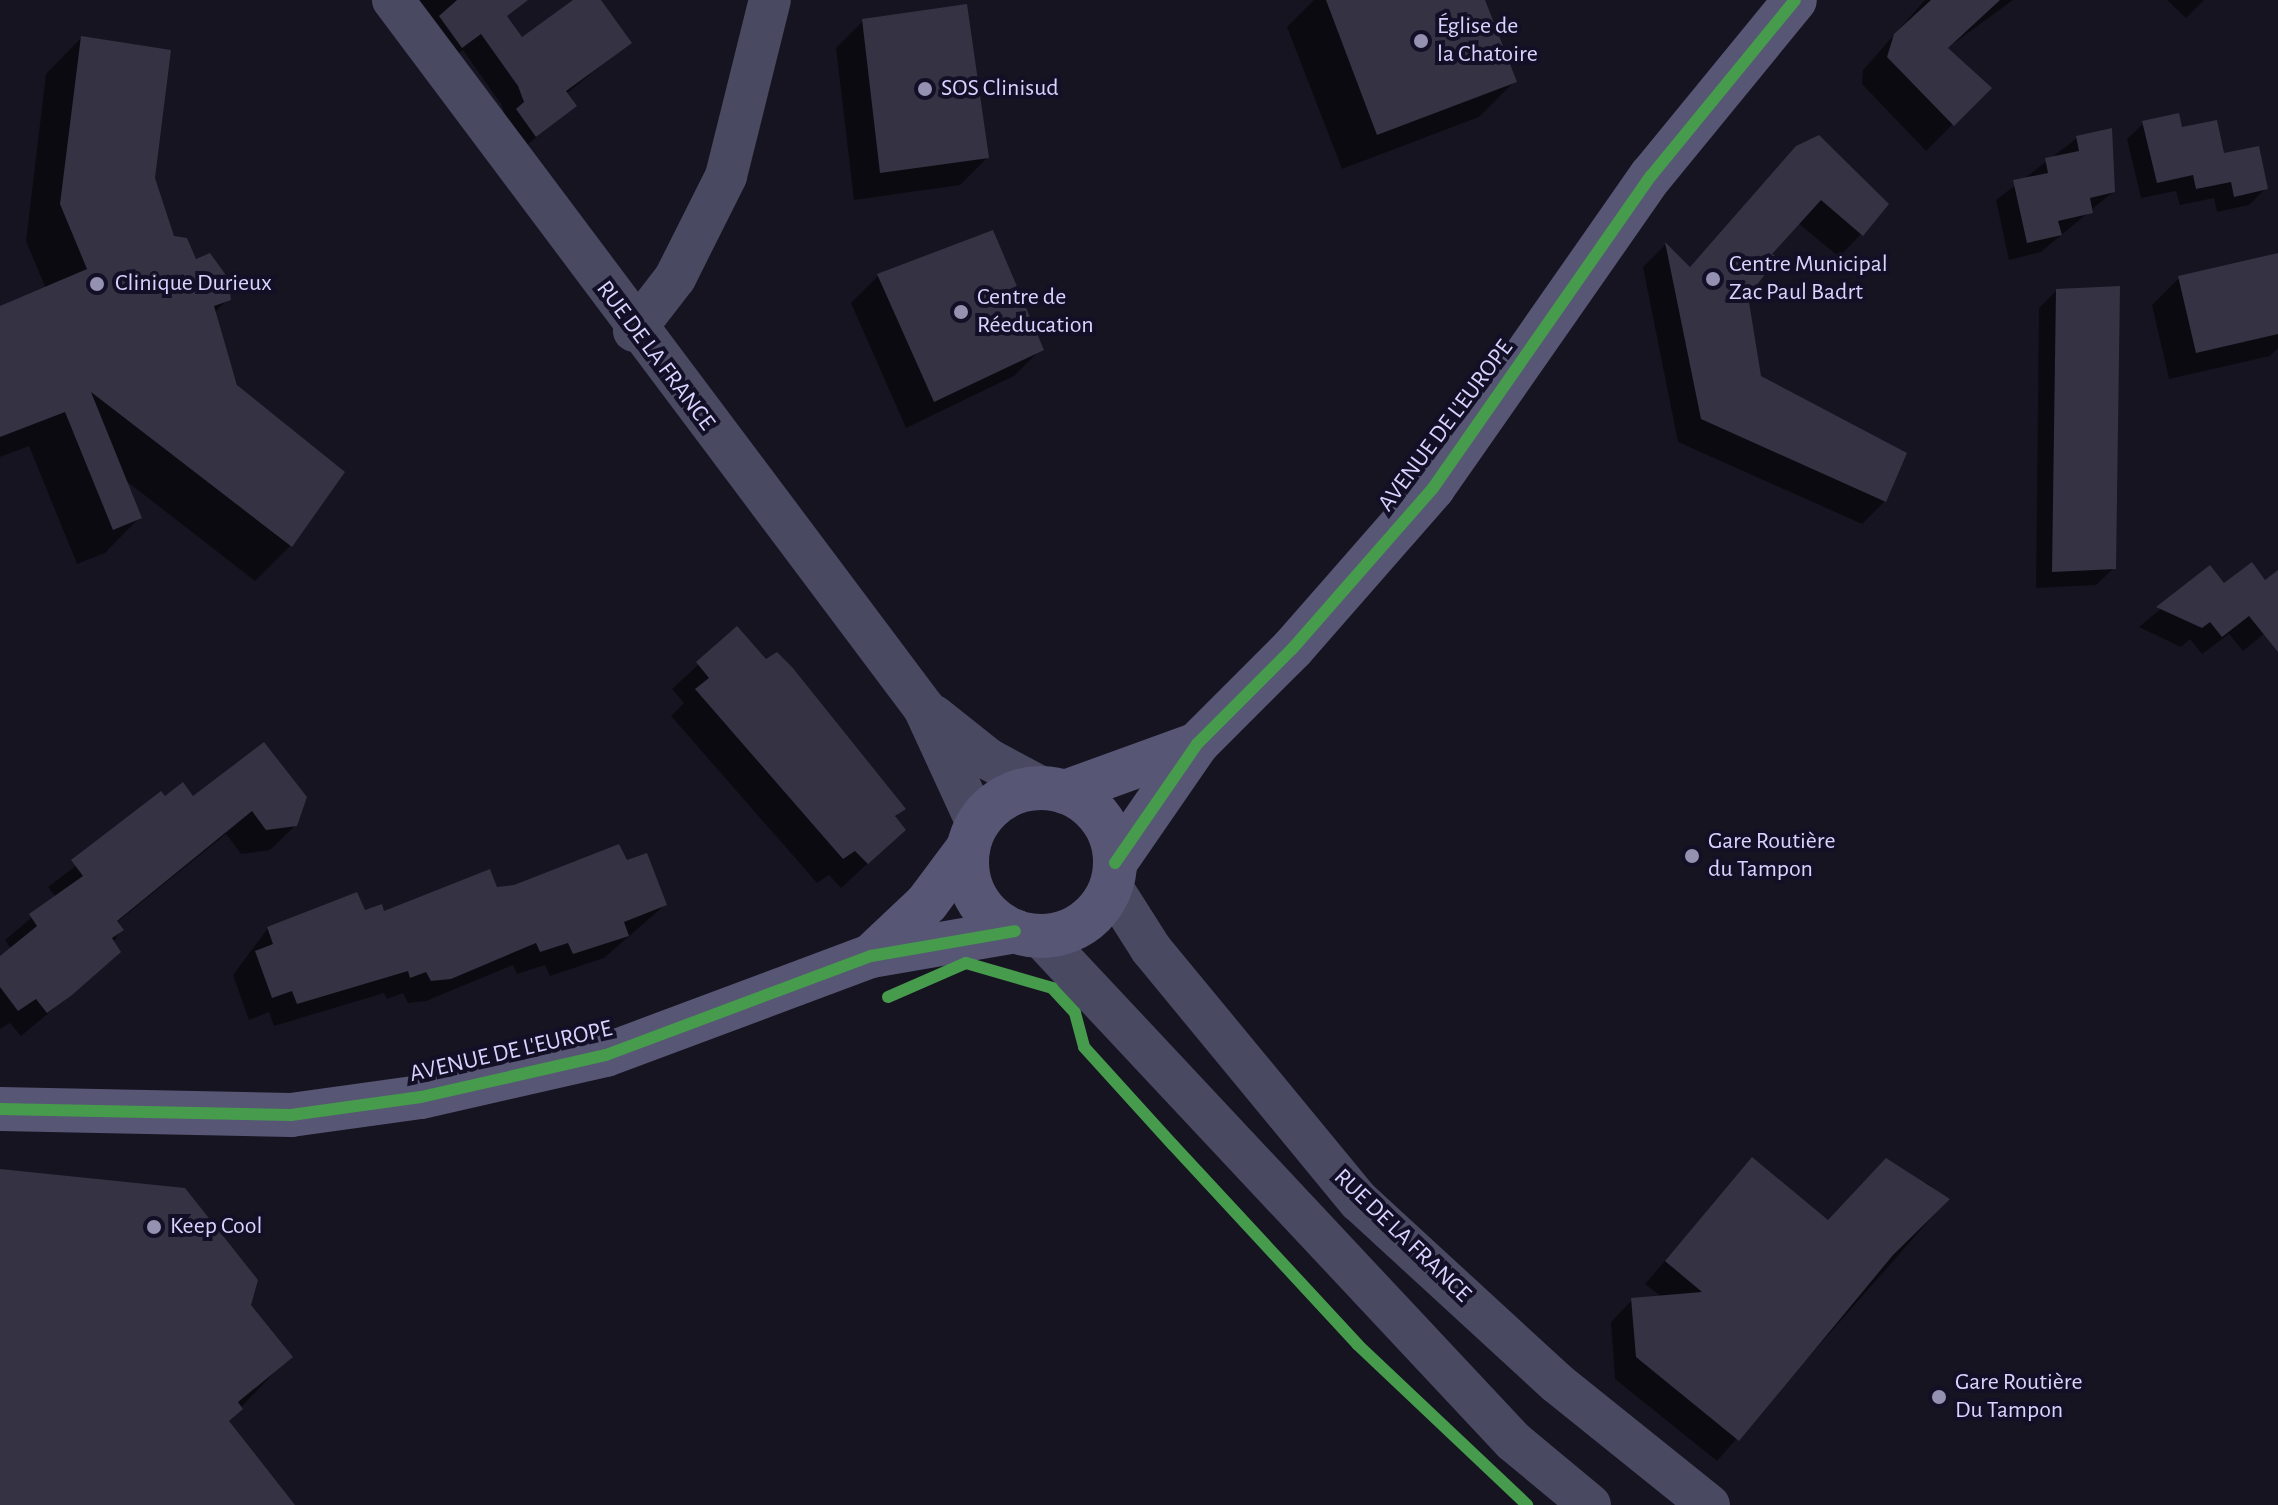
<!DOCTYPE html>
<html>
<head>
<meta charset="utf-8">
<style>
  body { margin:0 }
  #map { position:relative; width:2278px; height:1505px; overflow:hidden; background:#161421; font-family:"Alegreya Sans",sans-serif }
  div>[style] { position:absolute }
  .shadow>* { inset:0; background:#0007 }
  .building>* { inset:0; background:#343243 }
  .street>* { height:42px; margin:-21px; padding:0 21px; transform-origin:21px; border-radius:21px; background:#4a4962 }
  .secondary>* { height:44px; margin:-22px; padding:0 22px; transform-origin:22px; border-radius:22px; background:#575674 }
  .secondary>.ring { margin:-22px; padding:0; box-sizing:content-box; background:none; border:44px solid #575674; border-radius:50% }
  .cycleway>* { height:12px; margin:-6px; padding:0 6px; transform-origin:6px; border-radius:6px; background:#469c4c }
  .dots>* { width:22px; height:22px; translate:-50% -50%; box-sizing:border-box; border:4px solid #130f26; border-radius:50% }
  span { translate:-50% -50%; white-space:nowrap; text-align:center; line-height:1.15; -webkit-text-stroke:8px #130f26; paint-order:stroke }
  .poi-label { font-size:24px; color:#d9d4ff }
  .left { translate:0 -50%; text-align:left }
  .street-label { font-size:24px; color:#d9d4ff }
</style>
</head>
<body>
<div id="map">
  <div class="shadow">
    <i style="clip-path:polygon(399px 0,492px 0,522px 39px,576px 0,598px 0,629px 43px,566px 94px,575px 106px,518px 152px,501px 104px,463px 50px,444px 64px)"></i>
    <i style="clip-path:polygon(1314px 0,1483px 0,1514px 82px,1479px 117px,1342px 169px,1287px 27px)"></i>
    <i style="clip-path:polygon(1925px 0,2013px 0,1946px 49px,1989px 88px,1926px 151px,1862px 84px,1863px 70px)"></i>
    <i style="clip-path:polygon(2167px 0,2204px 0,2186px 18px)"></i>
    <i style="clip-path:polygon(863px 21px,987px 158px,960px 185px,854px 200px,836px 48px)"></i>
    <i style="clip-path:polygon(81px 38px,153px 178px,172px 238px,228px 299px,214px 313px,290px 546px,255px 581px,125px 480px,140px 517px,105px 553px,77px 564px,29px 446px,0 457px,0 308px,46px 289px,26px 241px,46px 74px)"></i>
    <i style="clip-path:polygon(2144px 123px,2223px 156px,2266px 188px,2249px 205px,2217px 212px,2214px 198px,2180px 205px,2176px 191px,2141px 198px,2127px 139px)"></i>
    <i style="clip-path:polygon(2077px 138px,2113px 192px,2041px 252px,2009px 260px,1996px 200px)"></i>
    <i style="clip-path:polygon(1797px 148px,1861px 234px,1839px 257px,1798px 223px,1769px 254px,1746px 295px,1759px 377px,1885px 501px,1862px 524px,1678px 442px,1643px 267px,1665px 245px,1688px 269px)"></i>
    <i style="clip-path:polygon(2278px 255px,2278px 348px,2270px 356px,2169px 379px,2152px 305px,2179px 278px)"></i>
    <i style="clip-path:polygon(878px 276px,1041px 349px,1014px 376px,906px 428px,851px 303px)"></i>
    <i style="clip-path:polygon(2118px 288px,2114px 568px,2096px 585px,2036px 588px,2039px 308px,2056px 291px)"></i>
    <i style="clip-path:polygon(2210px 567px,2224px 586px,2265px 583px,2278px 572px,2278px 640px,2270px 629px,2243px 651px,2229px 634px,2202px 654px,2190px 639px,2181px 647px,2139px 627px)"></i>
    <i style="clip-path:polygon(737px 629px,766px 662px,777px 654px,903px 809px,894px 818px,904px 830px,841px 888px,829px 875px,817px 883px,671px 716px,684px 703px,672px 689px)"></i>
    <i style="clip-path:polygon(263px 744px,296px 825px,270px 850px,241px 854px,226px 834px,116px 923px,121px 930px,93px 976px,21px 1036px,10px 1023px,0 1029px,0 964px,13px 952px,5px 940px,56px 897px,48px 887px,164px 799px,192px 798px)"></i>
    <i style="clip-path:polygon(626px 863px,665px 905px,604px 958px,550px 976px,545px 965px,517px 974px,513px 965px,426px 1001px,408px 1003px,403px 993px,387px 999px,384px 993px,274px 1026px,269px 1012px,249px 1020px,233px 975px,268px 928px,383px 913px)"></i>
    <i style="clip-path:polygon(1752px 1160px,1827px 1222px,1927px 1183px,1947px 1200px,1717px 1461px,1615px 1379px,1611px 1322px,1632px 1300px,1662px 1297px,1645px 1284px)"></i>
    <i style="clip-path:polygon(0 1171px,249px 1306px,290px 1356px,227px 1422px,292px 1505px,0 1505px)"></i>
  </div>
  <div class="building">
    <i style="clip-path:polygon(457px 0,528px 0,507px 16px,522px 37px,573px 0,601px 0,632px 43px,566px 91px,577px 106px,536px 137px,516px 109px,524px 102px,518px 86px,481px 34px,462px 48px,439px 16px)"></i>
    <i style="clip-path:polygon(1326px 0,1485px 0,1517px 82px,1377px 135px)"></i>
    <i style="clip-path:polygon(1931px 0,2000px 0,1948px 48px,1992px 88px,1954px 126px,1887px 57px,1894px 34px)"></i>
    <i style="clip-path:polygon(967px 4px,989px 158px,880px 173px,862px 19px)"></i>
    <i style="clip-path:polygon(81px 36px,171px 50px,155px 178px,174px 236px,187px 238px,196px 259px,210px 253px,228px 278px,231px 300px,214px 306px,237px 385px,345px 472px,292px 547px,91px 392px,142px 518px,113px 530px,65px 412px,0 437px,0 306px,87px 269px,60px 204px)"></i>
    <i style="clip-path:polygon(2179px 113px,2182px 127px,2217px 120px,2224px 153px,2259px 146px,2268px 189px,2234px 197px,2231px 182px,2196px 189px,2193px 175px,2157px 183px,2142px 121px)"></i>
    <i style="clip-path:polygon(2112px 128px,2115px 192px,2090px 198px,2093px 213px,2058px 221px,2062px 235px,2027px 243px,2013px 180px,2048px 173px,2045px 158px,2079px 151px,2076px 136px)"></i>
    <i style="clip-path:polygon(1819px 135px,1889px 204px,1863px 236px,1821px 200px,1772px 254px,1778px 258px,1748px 296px,1761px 376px,1907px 453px,1886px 502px,1701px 419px,1665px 242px,1690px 267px,1796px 146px)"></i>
    <i style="clip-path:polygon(993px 230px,1044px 350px,934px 402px,877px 274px)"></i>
    <i style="clip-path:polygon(2278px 253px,2278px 334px,2196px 353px,2178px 276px)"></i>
    <i style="clip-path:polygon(2120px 286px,2116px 569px,2052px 572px,2056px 289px)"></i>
    <i style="clip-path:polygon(2252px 562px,2265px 580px,2278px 570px,2278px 652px,2249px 616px,2222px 637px,2210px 622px,2202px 628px,2156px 607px,2210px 565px,2224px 583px)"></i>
    <i style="clip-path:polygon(737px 626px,766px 659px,777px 652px,792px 667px,906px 809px,895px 816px,906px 830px,868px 864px,855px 851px,843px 859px,695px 689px,709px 678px,696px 662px)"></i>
    <i style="clip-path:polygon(264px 742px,307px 797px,297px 826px,266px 830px,252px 811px,117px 921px,124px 930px,112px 938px,121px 952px,72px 995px,47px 1013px,36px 999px,18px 1011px,0 987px,0 956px,37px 926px,29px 914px,83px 876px,71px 860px,161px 791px,165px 796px,183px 782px,193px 796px)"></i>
    <i style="clip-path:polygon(619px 844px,627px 860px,647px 853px,667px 905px,624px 922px,629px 936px,573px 954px,568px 943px,540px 952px,536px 943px,451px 979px,431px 981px,426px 972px,410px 978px,408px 971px,297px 1004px,292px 991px,272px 998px,255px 951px,273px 944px,267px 927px,357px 892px,365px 910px,382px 904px,384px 911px,490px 869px,497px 887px,514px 885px)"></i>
    <i style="clip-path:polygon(1752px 1157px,1828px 1220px,1886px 1158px,1950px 1199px,1893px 1255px,1739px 1441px,1636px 1357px,1631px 1298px,1702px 1292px,1665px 1261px)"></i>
    <i style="clip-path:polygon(0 1169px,185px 1188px,258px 1280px,251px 1305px,293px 1357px,238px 1402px,243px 1409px,229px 1421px,295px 1505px,0 1505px)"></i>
  </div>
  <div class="street">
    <i style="left:393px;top:0;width:885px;rotate:53.13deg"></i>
    <i style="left:924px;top:708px;width:127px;rotate:65.3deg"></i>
    <i style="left:634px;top:331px;width:67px;rotate:-52.3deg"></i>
    <i style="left:675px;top:278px;width:114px;rotate:-63.4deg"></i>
    <i style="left:726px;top:176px;width:181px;rotate:-76deg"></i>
    <i style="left:934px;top:716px;width:69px;rotate:38.5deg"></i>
    <i style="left:988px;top:759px;width:61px;rotate:28.2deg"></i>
    <i style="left:1111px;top:886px;width:75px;rotate:57.6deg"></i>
    <i style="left:1151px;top:949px;width:327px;rotate:50.5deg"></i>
    <i style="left:1359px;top:1201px;width:269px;rotate:42.6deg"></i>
    <i style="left:1557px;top:1383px;width:195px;rotate:38.8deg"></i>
    <i style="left:1040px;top:936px;width:692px;rotate:46.87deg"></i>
    <i style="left:1513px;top:1441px;width:100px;rotate:39.7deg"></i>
  </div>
  <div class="secondary">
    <i class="ring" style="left:967px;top:788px;width:104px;height:104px"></i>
    <i style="left:1065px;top:792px;width:138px;rotate:-19.9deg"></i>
    <i style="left:1115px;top:863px;width:145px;rotate:-55.4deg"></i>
    <i style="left:1197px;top:744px;width:136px;rotate:-45deg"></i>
    <i style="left:1293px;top:648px;width:213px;rotate:-48.8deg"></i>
    <i style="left:1433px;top:488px;width:381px;rotate:-55.1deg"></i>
    <i style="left:1651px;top:176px;width:227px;rotate:-50.7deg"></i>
    <i style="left:873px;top:954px;width:74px;rotate:-43.4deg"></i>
    <i style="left:927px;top:903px;width:69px;rotate:-53.3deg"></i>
    <i style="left:0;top:1109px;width:291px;rotate:1.2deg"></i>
    <i style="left:291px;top:1115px;width:131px;rotate:-7.9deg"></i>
    <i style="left:421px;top:1097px;width:190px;rotate:-12.8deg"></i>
    <i style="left:606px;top:1055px;width:283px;rotate:-20.5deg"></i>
    <i style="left:871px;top:956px;width:146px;rotate:-9.8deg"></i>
  </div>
  <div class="cycleway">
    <i style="left:1115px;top:863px;width:145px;rotate:-55.4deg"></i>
    <i style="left:1197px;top:744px;width:136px;rotate:-45deg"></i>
    <i style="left:1293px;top:648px;width:213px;rotate:-48.8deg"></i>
    <i style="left:1433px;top:488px;width:381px;rotate:-55.1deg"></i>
    <i style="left:1651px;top:176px;width:227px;rotate:-50.7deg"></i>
    <i style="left:888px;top:997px;width:85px;rotate:-23.6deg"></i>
    <i style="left:966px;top:963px;width:90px;rotate:16.2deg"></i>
    <i style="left:1052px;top:988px;width:34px;rotate:47deg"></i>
    <i style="left:1075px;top:1013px;width:35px;rotate:75deg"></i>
    <i style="left:1084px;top:1047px;width:132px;rotate:47.8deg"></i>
    <i style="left:1173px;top:1145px;width:272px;rotate:47.2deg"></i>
    <i style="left:1358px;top:1345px;width:233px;rotate:43.4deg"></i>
    <i style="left:0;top:1109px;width:291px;rotate:1.2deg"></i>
    <i style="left:291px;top:1115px;width:131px;rotate:-7.9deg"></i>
    <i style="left:421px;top:1097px;width:190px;rotate:-12.8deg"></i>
    <i style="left:606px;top:1055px;width:283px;rotate:-20.5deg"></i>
    <i style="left:871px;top:956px;width:146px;rotate:-9.8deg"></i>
  </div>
  <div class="dots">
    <i style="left:1421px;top:41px;background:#9591b1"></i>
    <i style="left:925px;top:89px;background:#9591b1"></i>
    <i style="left:1713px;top:279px;background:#9591b1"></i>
    <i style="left:97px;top:284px;background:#9591b1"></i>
    <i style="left:961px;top:312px;background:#9591b1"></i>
    <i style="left:1692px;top:856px;background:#9591b1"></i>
    <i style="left:154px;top:1227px;background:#9591b1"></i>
    <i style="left:1939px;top:1397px;background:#9591b1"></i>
  </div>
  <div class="poi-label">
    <span class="left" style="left:1437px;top:41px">Église de<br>la Chatoire</span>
    <span class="left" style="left:941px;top:89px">SOS Clinisud</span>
    <span class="left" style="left:1729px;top:279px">Centre Municipal<br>Zac Paul Badrt</span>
    <span class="left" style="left:115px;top:284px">Clinique Durieux</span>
    <span class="left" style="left:977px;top:312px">Centre de<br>Réeducation</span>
    <span class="left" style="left:1708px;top:856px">Gare Routière<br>du Tampon</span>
    <span class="left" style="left:170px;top:1227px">Keep Cool</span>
    <span class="left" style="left:1955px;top:1397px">Gare Routière<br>Du Tampon</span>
  </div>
  <div class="street-label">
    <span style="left:655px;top:356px;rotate:53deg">RUE DE LA FRANCE</span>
    <span style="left:1446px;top:426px;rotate:-53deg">AVENUE DE L'EUROPE</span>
    <span style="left:511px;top:1052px;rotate:-13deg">AVENUE DE L'EUROPE</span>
    <span style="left:1402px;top:1236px;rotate:44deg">RUE DE LA FRANCE</span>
  </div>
</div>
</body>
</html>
